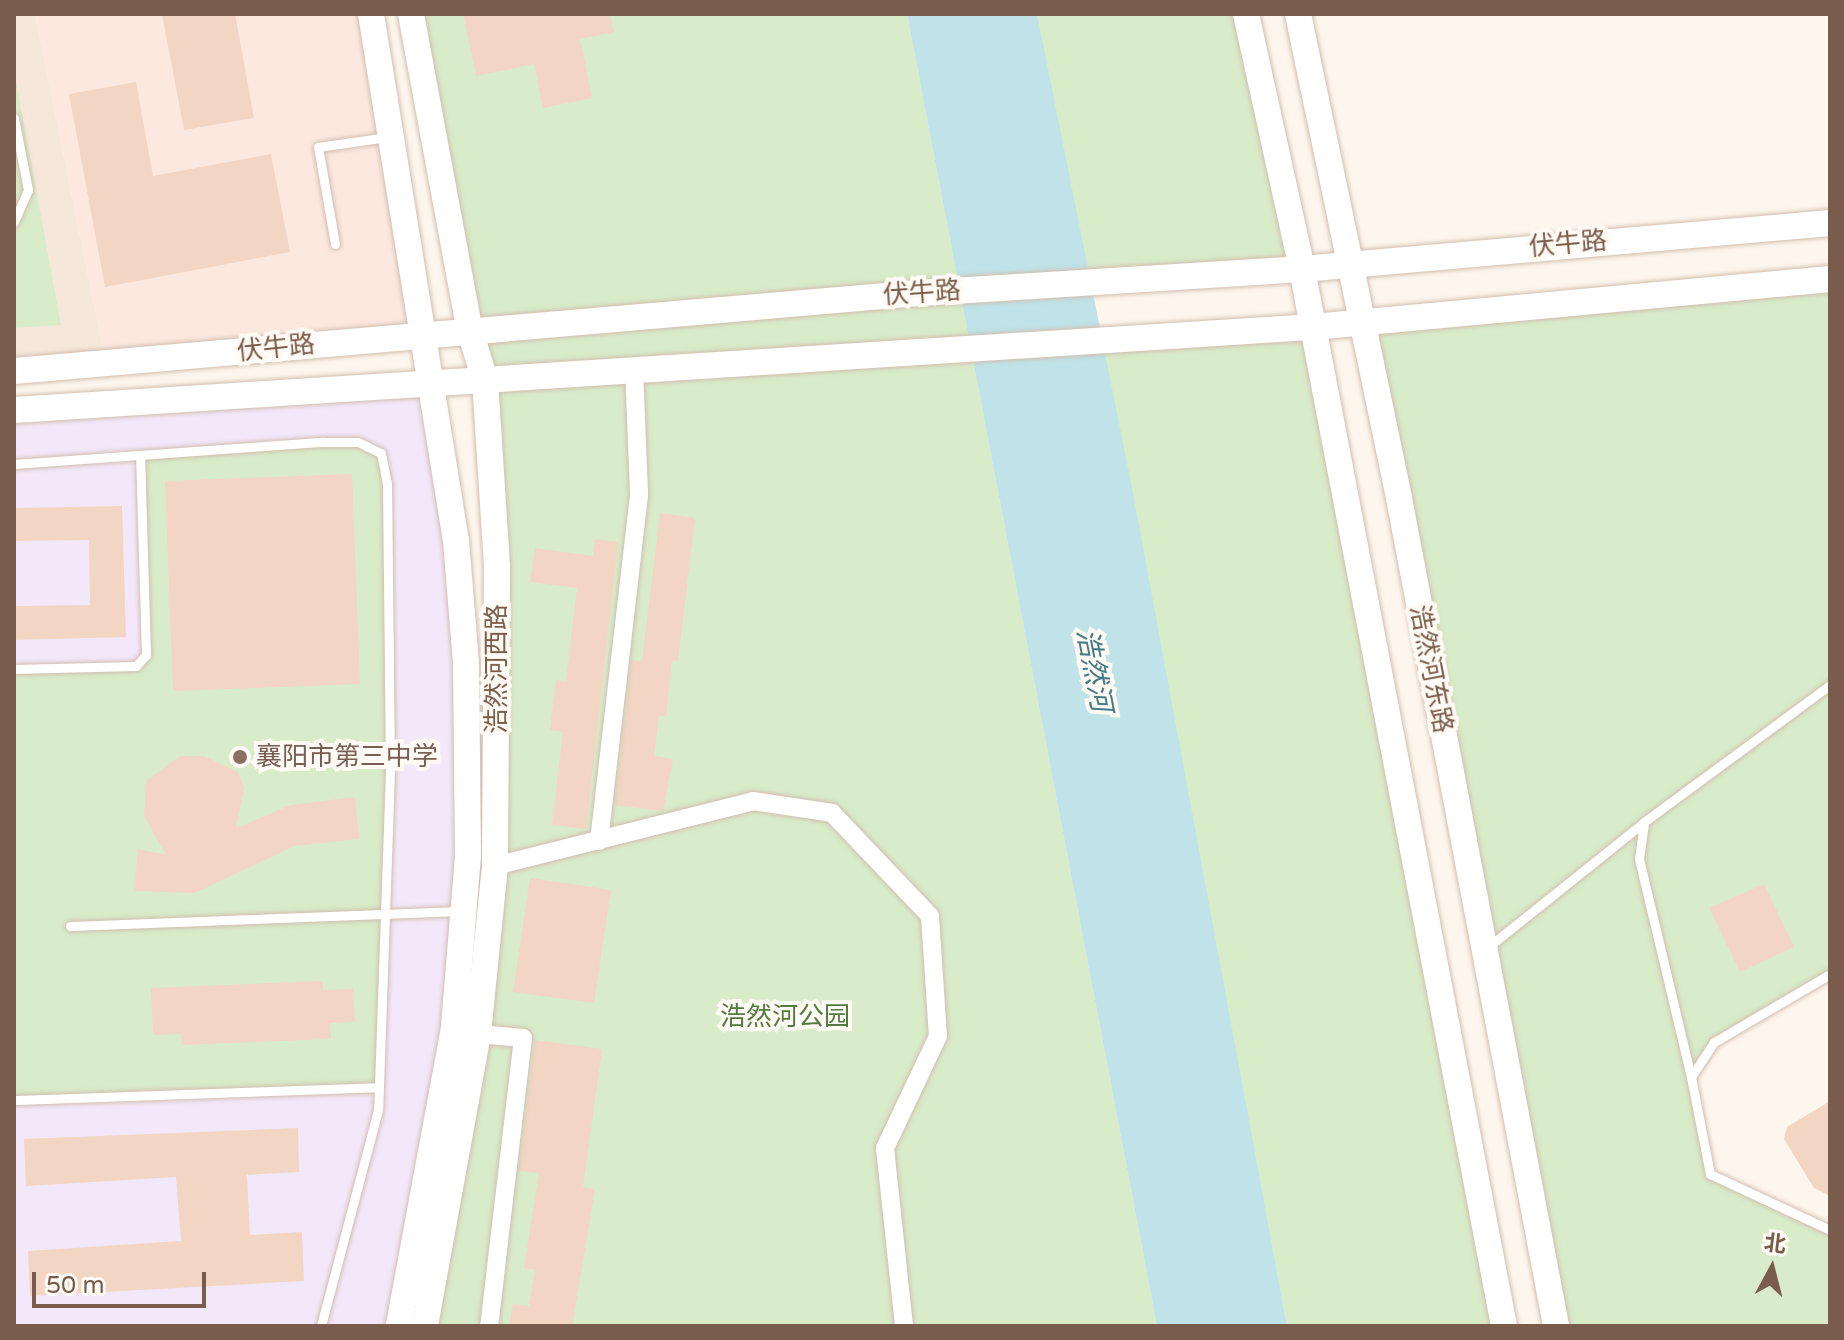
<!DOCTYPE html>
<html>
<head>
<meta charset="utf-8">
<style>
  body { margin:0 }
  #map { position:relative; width:1844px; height:1340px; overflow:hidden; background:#fdf6ec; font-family:"Varela Round","Noto Sans SC",sans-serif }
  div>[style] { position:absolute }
  .residential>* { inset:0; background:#f5e8da }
  .commercial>* { inset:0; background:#fde8e0 }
  .education>* { inset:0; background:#f3e8fa }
  .green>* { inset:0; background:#d8ecc9 }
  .water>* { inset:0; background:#bfe3e8 }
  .building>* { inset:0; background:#f3d5c3 }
  .roads { filter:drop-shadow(0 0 2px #d1beb0) drop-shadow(0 0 2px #d1beb0) }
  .lane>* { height:9px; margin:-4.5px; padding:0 4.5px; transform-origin:4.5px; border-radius:4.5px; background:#fff }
  .street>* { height:18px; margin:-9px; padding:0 9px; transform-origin:9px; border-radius:9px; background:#fff }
  .secondary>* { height:26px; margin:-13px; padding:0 13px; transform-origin:13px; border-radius:13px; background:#fff }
  .dots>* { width:22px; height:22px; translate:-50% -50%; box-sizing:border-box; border:4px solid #fffaf3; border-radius:50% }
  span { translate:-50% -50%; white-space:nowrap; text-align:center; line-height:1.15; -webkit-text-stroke:8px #fffaf3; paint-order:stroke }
  .street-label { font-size:26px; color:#7a5c4d }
  .education-label { font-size:26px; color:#785e54 }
  .left { translate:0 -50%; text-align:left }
  .park-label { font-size:26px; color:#537a41 }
  .water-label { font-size:28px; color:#437c86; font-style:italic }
  .frame { position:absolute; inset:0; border:16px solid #7a5c4d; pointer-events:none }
  .north { position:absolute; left:1732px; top:1228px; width:80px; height:80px; -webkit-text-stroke:6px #fffaf3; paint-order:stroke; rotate:7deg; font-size:22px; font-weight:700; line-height:32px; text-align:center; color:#7a5c4d }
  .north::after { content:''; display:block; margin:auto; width:28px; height:36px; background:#7a5c4d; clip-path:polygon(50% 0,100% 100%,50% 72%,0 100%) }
  .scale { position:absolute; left:32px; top:1272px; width:174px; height:36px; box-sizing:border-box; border:4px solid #7a5c4d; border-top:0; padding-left:10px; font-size:24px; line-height:28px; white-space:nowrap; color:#7a5c4d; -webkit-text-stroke:6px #fffaf3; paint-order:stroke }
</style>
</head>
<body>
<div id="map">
  <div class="residential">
    <i style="clip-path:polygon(14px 14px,35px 14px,106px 364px,14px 370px)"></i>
  </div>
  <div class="commercial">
    <i style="clip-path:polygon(35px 14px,370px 14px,422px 334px,106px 364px)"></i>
  </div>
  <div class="education">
    <i style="clip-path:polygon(430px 383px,456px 541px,468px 856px,399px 1326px,14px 1326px,14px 410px)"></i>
  </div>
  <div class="green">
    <i style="clip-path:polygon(411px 14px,907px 14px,1157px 1326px,425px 1326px,495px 866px,497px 661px,470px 331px)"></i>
    <i style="clip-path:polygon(1037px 14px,1249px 14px,1302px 269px,1085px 283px)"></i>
    <i style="clip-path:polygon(14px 70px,61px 325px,14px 328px)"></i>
    <i style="clip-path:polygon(1830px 279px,1830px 974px,1714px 1042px,1691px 1077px,1710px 1174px,1830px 1230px,1830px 1326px,1556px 1326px,1362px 321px)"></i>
    <i style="clip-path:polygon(1313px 327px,1504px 1326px,1287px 1326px,1102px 340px)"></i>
    <i style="clip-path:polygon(358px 442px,381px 453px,387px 483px,390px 771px,379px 1087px,14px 1100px,14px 669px,136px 666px,146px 655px,140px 455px)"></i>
  </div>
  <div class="water">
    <i style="clip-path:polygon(907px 14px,1037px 14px,1133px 493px,1287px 1326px,1157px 1326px)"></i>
  </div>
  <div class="building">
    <i style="clip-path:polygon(162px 14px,235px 14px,254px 118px,184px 130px)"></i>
    <i style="clip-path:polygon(463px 14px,610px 14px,614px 32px,580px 39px,592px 98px,543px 108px,534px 64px,476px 76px)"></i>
    <i style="clip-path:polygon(136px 82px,153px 176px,271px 154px,290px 252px,105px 287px,69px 94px)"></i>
    <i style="clip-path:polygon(352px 474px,360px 684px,173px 691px,165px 481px)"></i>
    <i style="clip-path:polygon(122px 506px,126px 637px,14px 640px,14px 606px,90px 605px,89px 540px,14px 541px,14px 508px)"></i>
    <i style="clip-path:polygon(660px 513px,695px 518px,678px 661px,672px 660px,666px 716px,659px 716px,654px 756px,673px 759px,663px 811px,615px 805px,632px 660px,642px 661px)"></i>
    <i style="clip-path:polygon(595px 539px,618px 542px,586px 829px,552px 825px,563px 732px,550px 730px,556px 680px,566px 681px,577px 588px,530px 582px,535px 548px,593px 556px)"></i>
    <i style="clip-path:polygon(180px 756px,204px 756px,238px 772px,244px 788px,236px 828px,291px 805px,355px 797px,359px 839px,294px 846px,195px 893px,134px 891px,138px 849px,166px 855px,144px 816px,146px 781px)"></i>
    <i style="clip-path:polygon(530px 878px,611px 890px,594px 1003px,513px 992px)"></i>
    <i style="clip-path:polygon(1764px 884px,1794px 947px,1740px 972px,1709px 908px)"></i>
    <i style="clip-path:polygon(323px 981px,323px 990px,353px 989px,355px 1022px,330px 1023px,331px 1039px,182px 1045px,181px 1034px,153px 1035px,151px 988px)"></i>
    <i style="clip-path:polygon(535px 1040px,602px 1049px,583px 1187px,595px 1189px,572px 1326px,509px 1326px,513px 1304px,529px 1306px,535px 1270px,524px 1268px,539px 1173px,519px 1171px)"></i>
    <i style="clip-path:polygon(1830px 1101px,1830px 1196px,1814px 1188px,1784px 1139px,1787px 1127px)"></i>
    <i style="clip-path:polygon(298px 1128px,299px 1172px,247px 1175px,250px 1235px,302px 1232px,304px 1281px,30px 1296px,28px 1251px,181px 1241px,176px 1177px,26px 1186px,24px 1139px)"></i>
  </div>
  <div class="roads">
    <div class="lane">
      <i style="left:14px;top:118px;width:73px;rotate:79deg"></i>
      <i style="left:28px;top:190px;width:35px;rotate:114deg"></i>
      <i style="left:335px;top:244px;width:98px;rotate:-99.9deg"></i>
      <i style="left:318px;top:147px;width:70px;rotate:-8.2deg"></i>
      <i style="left:14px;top:464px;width:310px;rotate:-4.1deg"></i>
      <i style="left:323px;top:442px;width:35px"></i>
      <i style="left:358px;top:442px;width:25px;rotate:26deg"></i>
      <i style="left:381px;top:453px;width:31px;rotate:79deg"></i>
      <i style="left:387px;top:483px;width:288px;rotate:89.4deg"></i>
      <i style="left:390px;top:771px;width:339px;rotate:92deg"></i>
      <i style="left:378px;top:1110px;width:223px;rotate:104.8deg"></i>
      <i style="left:14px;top:669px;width:122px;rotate:-1.4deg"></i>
      <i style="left:136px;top:666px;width:15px;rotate:-48deg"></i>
      <i style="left:146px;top:655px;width:200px;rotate:-91.7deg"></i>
      <i style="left:70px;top:926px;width:392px;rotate:-2.2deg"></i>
      <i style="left:1487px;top:948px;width:201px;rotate:-38.7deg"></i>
      <i style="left:1830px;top:974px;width:134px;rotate:149.6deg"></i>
      <i style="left:1714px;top:1042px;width:42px;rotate:123.3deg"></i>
      <i style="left:1691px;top:1077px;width:99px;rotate:78.9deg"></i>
      <i style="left:1710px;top:1174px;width:132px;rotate:25deg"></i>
      <i style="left:1691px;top:1077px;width:224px;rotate:-103.4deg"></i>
      <i style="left:1639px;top:859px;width:37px;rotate:-82deg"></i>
      <i style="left:1644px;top:822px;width:231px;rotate:-36.4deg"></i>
      <i style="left:14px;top:1100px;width:365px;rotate:-2deg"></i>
    </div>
    <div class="street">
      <i style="left:599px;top:841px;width:350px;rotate:-83.4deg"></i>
      <i style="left:639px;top:493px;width:123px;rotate:-92.3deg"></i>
      <i style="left:495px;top:866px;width:266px;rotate:-14.1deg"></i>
      <i style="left:753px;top:801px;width:80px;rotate:8.6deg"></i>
      <i style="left:832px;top:813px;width:142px;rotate:46.4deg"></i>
      <i style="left:930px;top:916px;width:120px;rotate:86.2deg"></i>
      <i style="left:938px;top:1036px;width:124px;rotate:115.3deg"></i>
      <i style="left:885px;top:1148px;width:179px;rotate:83.9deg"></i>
      <i style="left:478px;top:1034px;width:45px;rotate:5.1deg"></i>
      <i style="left:523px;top:1038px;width:290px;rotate:96.7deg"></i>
    </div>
    <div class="secondary">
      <i style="left:371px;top:14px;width:534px;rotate:80.84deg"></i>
      <i style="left:456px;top:541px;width:122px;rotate:85.3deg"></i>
      <i style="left:466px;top:663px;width:193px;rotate:89.4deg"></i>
      <i style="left:468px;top:856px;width:173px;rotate:94.7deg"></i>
      <i style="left:454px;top:1028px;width:303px;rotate:100.5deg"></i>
      <i style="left:411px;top:14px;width:322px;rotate:79.5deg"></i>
      <i style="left:470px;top:331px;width:51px;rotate:73deg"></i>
      <i style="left:485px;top:380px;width:187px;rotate:86.3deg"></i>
      <i style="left:497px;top:567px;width:299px;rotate:90.4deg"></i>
      <i style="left:495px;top:866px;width:169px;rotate:95.8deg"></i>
      <i style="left:478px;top:1034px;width:297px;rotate:100.3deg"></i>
      <i style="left:1246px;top:14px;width:261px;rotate:77.6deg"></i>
      <i style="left:1302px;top:269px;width:1076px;rotate:79.18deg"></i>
      <i style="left:1298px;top:14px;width:494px;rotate:78.2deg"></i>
      <i style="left:1399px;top:498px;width:843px;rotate:79.26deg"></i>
      <i style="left:14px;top:371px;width:895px;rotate:-4.93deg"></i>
      <i style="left:906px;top:294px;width:397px;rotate:-3.6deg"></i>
      <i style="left:1302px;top:269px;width:530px;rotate:-4.98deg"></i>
      <i style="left:14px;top:410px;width:1302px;rotate:-3.66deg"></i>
      <i style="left:1313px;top:327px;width:519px;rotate:-5.3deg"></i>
    </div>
  </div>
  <div class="dots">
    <i style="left:240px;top:757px;background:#8d6e63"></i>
  </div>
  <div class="street-label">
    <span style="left:1568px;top:244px;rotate:-5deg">伏牛路</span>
    <span style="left:922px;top:293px;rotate:-4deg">伏牛路</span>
    <span style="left:276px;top:348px;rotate:-6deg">伏牛路</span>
    <span style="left:497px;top:669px;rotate:-90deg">浩然河西路</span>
    <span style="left:1431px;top:669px;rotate:79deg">浩然河东路</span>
  </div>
  <div class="education-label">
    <span class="left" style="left:256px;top:757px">襄阳市第三中学</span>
  </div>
  <div class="park-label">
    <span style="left:785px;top:1017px">浩然河公园</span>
  </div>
  <div class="water-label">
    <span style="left:1094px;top:670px;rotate:79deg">浩然河</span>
  </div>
  <div class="frame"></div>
  <div class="north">北</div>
  <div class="scale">50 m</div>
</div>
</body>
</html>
